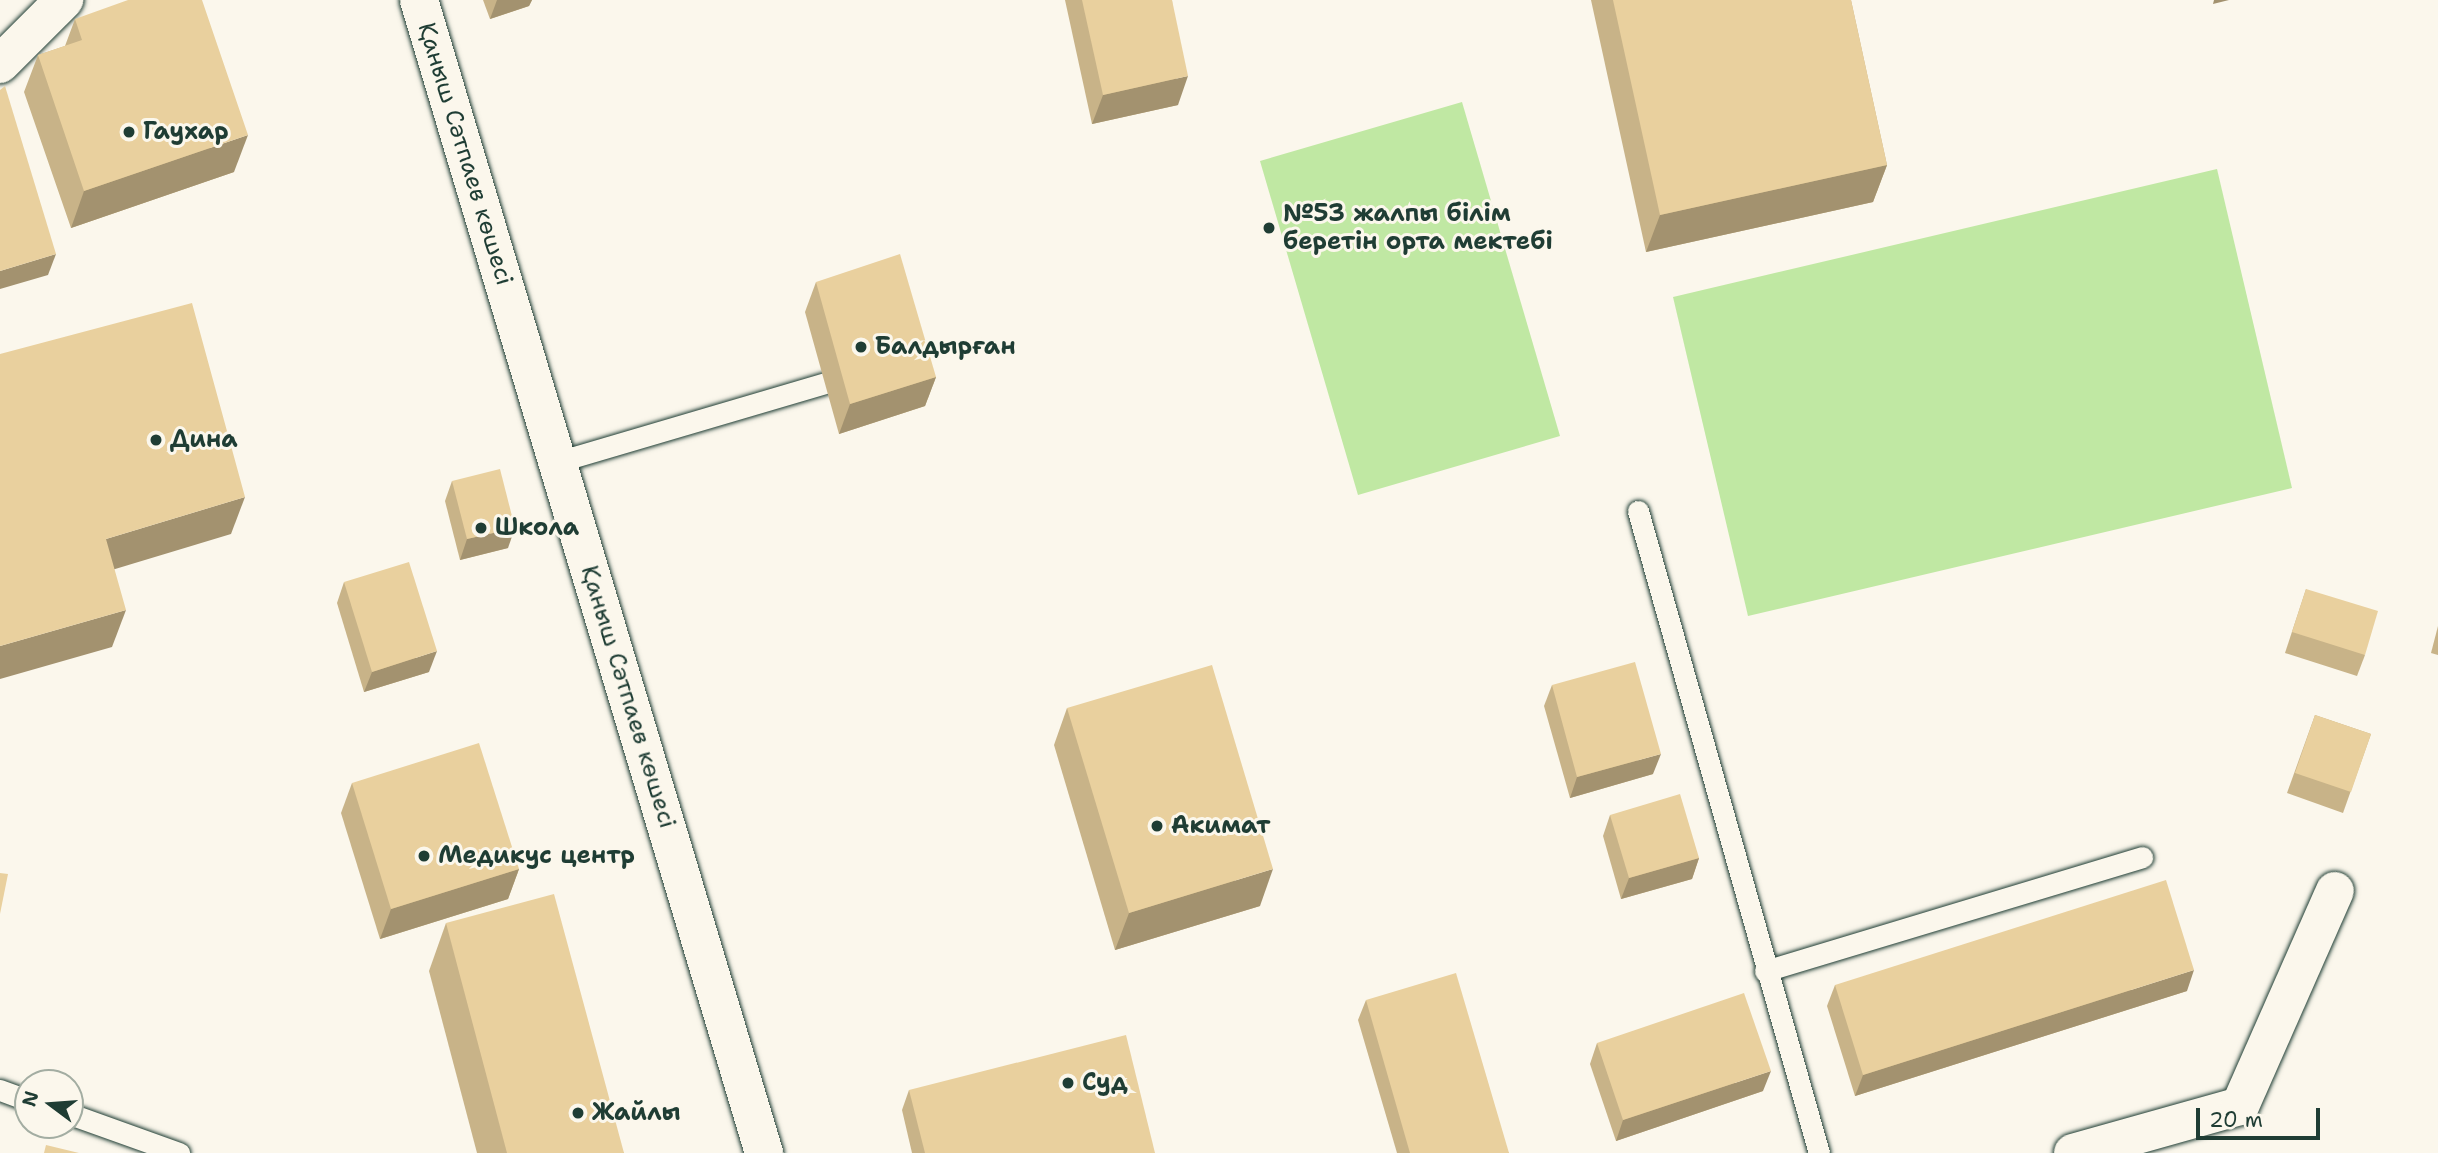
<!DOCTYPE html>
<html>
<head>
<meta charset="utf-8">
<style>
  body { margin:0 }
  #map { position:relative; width:2438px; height:1153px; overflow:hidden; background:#fbf7ec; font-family:"Shantell Sans",sans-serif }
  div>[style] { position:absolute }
  .green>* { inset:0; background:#c0e8a3 }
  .roads { filter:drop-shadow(0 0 2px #1f3d34) drop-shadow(0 0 2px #1f3d34) }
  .service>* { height:21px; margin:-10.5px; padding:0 10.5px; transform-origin:10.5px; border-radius:10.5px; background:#fbf7ec }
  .minor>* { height:38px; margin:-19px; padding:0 19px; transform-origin:19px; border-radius:19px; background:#fbf7ec }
  .tertiary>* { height:38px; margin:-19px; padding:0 19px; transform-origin:19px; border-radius:19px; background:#fbf7ec }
  .wall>* { inset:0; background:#c8b388 }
  .shaded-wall>* { inset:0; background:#a3926f }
  .building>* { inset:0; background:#e9d09e }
  .dots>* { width:19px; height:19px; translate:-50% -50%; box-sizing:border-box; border:4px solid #fbf7ec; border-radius:50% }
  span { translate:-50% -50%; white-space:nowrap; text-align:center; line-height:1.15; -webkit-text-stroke:6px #fbf7ec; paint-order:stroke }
  .poi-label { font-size:24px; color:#1f3d34; font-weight:700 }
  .left { translate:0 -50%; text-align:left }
  .street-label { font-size:24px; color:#1f3d34 }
  .north { position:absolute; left:14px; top:1069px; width:70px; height:70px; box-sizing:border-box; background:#fbf7ec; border:2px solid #a3ada2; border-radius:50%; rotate:286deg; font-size:19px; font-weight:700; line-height:28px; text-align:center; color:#1f3d34 }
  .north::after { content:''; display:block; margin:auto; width:24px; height:32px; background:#1f3d34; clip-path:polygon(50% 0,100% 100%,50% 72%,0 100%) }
  .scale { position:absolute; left:2196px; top:1108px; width:124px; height:32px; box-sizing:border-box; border:4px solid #1f3d34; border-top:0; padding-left:9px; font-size:21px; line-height:24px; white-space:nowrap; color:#1f3d34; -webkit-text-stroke:5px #fbf7ec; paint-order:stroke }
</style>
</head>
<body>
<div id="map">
  <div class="green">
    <i style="clip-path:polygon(1462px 102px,1560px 436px,1358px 495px,1260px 161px)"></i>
    <i style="clip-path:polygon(2217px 169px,2292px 488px,1748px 616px,1673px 297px)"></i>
  </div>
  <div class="roads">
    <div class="service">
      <i style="left:557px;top:462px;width:279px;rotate:-16.4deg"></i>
      <i style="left:1638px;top:511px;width:667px;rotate:74.26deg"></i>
      <i style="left:1765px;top:971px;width:394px;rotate:-16.8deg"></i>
      <i style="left:0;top:1090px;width:30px;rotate:20deg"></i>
      <i style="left:70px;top:1114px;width:116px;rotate:19.7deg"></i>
    </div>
    <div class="minor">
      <i style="left:0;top:64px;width:91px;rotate:-45deg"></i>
      <i style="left:2073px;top:1153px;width:173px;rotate:-15.7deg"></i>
      <i style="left:2240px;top:1106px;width:235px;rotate:-66.2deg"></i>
    </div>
    <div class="tertiary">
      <i style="left:419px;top:0;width:1204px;rotate:73.34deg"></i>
    </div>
  </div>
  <div class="wall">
    <i style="clip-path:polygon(483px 0,532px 0,529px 6px,490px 19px)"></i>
    <i style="clip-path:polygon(1065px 0,1172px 0,1178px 105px,1092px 124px)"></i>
    <i style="clip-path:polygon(1591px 0,1851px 0,1887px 165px,1873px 202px,1646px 252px)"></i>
    <i style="clip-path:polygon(75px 19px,234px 172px,71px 228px,24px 92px,38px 55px,65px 46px)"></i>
    <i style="clip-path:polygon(816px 282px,936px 377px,925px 406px,839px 434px,805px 312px)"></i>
    <i style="clip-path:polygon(452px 481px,508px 548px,460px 560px,445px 501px)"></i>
    <i style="clip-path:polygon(344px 582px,429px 672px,364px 692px,337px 603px)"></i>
    <i style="clip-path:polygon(2306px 589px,2365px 655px,2357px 676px,2285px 653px)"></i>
    <i style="clip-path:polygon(2438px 626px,2438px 655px,2431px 653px)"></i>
    <i style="clip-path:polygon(1552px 685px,1653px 774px,1570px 798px,1544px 706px)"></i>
    <i style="clip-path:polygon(1067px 708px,1260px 906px,1115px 950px,1054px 745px)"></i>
    <i style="clip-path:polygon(2315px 715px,2371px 734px,2343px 813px,2287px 793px)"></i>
    <i style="clip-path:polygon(352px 783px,519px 869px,508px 899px,380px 939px,341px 813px)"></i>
    <i style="clip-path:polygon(1610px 815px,1699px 858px,1692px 879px,1621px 899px,1603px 836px)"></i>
    <i style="clip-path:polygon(446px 923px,624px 1153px,477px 1153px,429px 971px)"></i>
    <i style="clip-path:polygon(1835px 985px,2187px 991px,1855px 1096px,1827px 1006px)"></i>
    <i style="clip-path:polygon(1366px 1000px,1509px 1153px,1397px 1153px,1358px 1020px)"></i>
    <i style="clip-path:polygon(1597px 1043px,1763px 1091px,1616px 1141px,1590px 1064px)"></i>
    <i style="clip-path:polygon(909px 1090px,1155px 1153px,912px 1153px,902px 1110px)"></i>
  </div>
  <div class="shaded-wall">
    <i style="clip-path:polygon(497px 0,532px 0,529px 6px,490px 19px)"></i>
    <i style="clip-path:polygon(2214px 0,2229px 0,2213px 4px)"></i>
    <i style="clip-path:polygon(1188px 76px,1178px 105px,1092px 124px,1103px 95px)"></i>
    <i style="clip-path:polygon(248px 135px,234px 172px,71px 228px,84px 191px)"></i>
    <i style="clip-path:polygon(1887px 165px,1873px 202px,1646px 252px,1660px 215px)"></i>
    <i style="clip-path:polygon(56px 254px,48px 275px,0 289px,0 271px)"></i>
    <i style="clip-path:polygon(936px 377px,925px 406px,839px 434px,850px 404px)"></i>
    <i style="clip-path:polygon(245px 497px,231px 534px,92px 576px,106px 539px)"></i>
    <i style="clip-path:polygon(515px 528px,508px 548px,460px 560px,467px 539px)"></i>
    <i style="clip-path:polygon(126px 610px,112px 647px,0 679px,0 646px)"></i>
    <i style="clip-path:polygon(437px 651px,429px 672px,364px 692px,372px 672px)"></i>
    <i style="clip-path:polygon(1661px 754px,1653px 774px,1570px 798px,1577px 777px)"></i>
    <i style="clip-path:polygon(1699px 858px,1692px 879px,1621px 899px,1629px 878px)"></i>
    <i style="clip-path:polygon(519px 869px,508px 899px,380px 939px,391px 909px)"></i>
    <i style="clip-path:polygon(1273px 869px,1260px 906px,1115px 950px,1129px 913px)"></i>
    <i style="clip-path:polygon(2194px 970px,2187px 991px,1855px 1096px,1863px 1075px)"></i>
    <i style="clip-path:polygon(1771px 1071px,1763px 1091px,1616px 1141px,1623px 1120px)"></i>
  </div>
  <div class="building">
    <i style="clip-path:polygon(128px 0,202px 0,248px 135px,84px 191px,38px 55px,82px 40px,75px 19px)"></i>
    <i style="clip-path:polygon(1082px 0,1172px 0,1188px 76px,1103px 95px)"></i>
    <i style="clip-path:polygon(1613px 0,1851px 0,1887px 165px,1660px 215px)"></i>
    <i style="clip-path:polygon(5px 86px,56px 254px,0 271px,0 90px)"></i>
    <i style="clip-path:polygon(900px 254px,936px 377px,850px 404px,816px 282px)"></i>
    <i style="clip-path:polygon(192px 303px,245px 497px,106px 539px,126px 610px,0 646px,0 354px)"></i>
    <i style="clip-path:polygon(500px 469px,515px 528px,467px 539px,452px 481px)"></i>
    <i style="clip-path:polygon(409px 562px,437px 651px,372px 672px,344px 582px)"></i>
    <i style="clip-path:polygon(2306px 589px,2378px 611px,2365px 655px,2292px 632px)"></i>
    <i style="clip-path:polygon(1635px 662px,1661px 754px,1577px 777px,1552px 685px)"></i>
    <i style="clip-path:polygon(1212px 665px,1273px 869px,1129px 913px,1067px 708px)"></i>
    <i style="clip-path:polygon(2315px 715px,2371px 734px,2351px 792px,2295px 773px)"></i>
    <i style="clip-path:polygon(479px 743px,519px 869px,391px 909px,352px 783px)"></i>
    <i style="clip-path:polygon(1680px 794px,1699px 858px,1629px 878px,1610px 815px)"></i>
    <i style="clip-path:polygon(0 873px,8px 874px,0 914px)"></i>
    <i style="clip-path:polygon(2166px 880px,2194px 970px,1863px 1075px,1835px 985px)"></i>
    <i style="clip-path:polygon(554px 894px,624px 1153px,507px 1153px,446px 923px)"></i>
    <i style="clip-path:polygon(1456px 973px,1509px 1153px,1410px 1153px,1366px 1000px)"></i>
    <i style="clip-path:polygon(1744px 993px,1771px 1071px,1623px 1120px,1597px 1043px)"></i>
    <i style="clip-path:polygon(1126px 1035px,1155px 1153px,925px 1153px,909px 1090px)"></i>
    <i style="clip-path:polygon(46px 1145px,79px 1153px,44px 1153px)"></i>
  </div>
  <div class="dots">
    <i style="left:129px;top:132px;background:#1f3d34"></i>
    <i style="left:1269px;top:228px;background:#1f3d34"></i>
    <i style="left:861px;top:347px;background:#1f3d34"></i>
    <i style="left:156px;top:440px;background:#1f3d34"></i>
    <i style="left:481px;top:528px;background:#1f3d34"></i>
    <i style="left:1157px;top:826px;background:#1f3d34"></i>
    <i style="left:424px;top:856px;background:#1f3d34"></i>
    <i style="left:1068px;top:1083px;background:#1f3d34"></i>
    <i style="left:578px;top:1113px;background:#1f3d34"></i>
  </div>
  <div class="poi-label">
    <span class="left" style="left:143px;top:132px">Гаухар</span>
    <span class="left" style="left:1283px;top:228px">№53 жалпы білім<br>беретін орта мектебі</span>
    <span class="left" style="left:875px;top:347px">Балдырған</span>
    <span class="left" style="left:170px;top:440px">Дина</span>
    <span class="left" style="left:495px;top:528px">Школа</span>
    <span class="left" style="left:1171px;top:826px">Акимат</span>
    <span class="left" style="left:438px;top:856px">Медикус центр</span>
    <span class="left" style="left:1082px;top:1083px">Суд</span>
    <span class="left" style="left:592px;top:1113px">Жайлы</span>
  </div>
  <div class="street-label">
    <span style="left:465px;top:154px;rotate:73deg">Қаныш Сәтпаев көшесі</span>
    <span style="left:628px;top:697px;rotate:73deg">Қаныш Сәтпаев көшесі</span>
  </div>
  <div class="north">N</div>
  <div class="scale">20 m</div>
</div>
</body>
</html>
